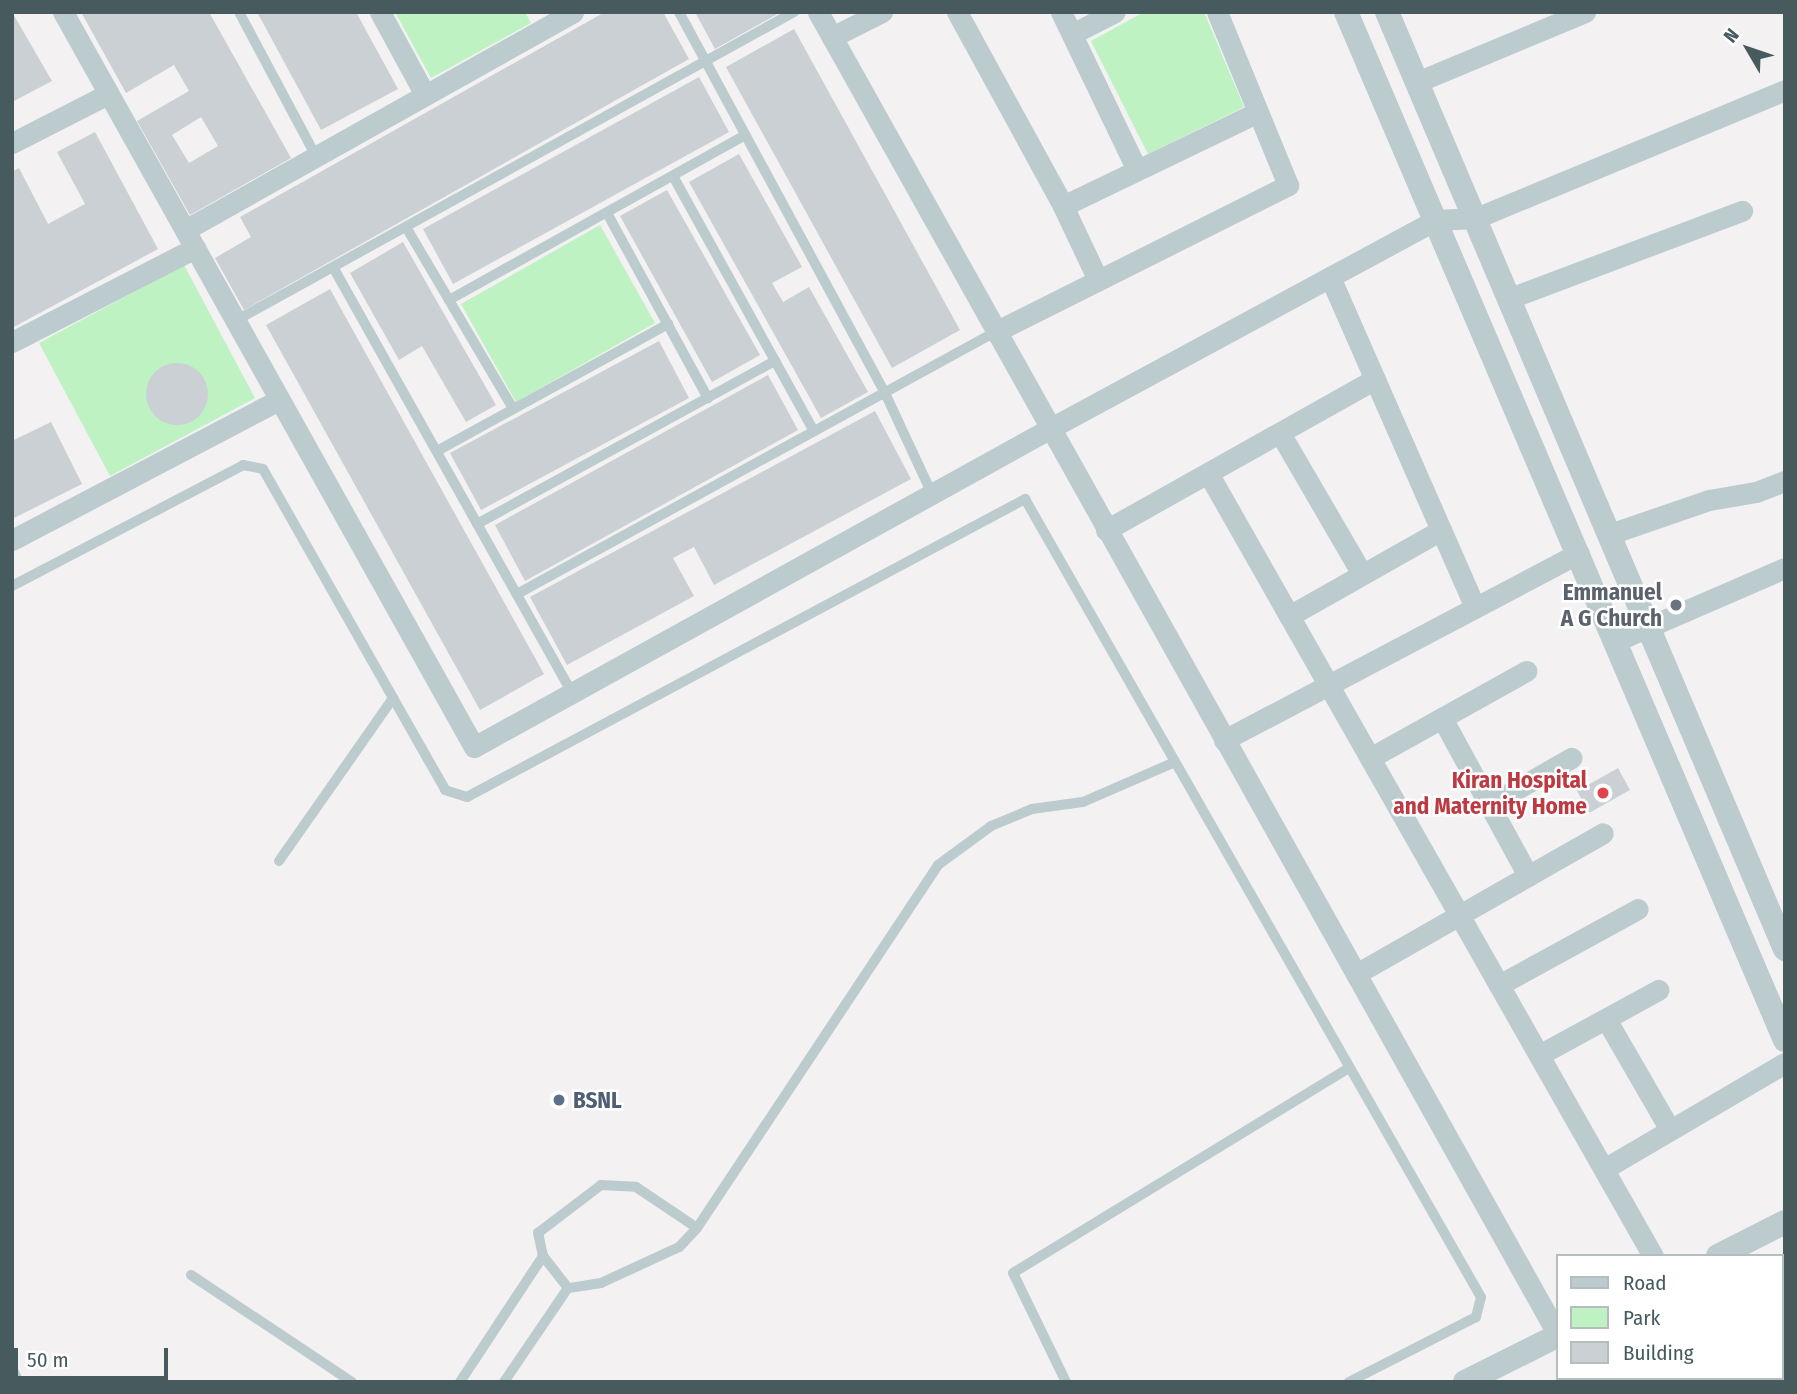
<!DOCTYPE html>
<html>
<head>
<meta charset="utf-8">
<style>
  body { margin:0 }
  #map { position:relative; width:1797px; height:1394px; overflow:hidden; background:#f3f1f1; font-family:"Fira Sans Condensed",sans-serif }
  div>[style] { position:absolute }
  .green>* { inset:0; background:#bef2c2 }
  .building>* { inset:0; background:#cad0d3 }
  .round { border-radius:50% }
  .service>* { height:10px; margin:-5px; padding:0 5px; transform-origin:5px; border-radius:5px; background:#bbcbce }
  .minor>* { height:21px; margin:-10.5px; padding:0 10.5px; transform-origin:10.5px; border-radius:10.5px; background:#bbcbce }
  .tertiary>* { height:24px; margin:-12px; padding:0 12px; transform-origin:12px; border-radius:12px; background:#bbcbce }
  .dots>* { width:19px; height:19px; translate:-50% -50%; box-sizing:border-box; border:4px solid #fff; border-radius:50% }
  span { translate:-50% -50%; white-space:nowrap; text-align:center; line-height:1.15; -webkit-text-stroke:5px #fff; paint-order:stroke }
  .worship-label { font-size:23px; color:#5b616d; font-weight:700 }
  .right { translate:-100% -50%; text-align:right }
  .health-label { font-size:23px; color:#be3a42; font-weight:700 }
  .service-label { font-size:23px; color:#4e5e75; font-weight:700 }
  .left { translate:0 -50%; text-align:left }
  .frame { position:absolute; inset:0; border:14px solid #475b5f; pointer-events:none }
  .legend { position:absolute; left:1556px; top:1254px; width:228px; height:126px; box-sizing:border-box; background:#fff; border:2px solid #b5bdbf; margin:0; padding:9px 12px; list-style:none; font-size:21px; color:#475b5f }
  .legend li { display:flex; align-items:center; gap:14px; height:35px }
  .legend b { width:35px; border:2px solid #b5bdbf }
  .north { position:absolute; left:1713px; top:14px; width:70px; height:70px; -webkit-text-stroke:5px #fff; paint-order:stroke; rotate:309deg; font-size:19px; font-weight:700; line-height:28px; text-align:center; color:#475b5f }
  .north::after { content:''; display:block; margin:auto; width:24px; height:32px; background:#475b5f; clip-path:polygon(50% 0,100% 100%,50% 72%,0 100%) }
  .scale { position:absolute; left:14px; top:1348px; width:154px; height:32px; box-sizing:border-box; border:4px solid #475b5f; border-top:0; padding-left:9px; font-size:21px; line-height:24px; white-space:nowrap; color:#475b5f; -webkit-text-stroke:5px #fff; paint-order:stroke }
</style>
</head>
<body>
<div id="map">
  <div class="green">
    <i style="clip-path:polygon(395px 12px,525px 12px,531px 23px,431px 78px)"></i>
    <i style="clip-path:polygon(1144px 12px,1204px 12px,1244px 107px,1148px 154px,1091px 41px)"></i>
    <i style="clip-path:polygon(600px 225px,655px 323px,516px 402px,461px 304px)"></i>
    <i style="clip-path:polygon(184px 265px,255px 398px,110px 476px,39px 343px)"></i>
  </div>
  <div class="building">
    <i style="clip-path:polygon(12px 12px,52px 81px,12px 102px)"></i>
    <i style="clip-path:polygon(evenodd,81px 12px,209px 12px,291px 158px,190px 215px,137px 121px,189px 91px,174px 65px,126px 93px,81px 12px,201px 117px,218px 146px,189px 163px,172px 135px,201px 117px)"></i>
    <i style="clip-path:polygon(257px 12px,356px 12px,398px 89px,321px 130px)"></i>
    <i style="clip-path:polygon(605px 12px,663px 12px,689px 59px,244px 310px,215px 258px,251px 237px,240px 217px)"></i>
    <i style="clip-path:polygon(695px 12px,781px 12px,715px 49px)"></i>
    <i style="clip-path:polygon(794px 29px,960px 330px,892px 368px,726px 67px)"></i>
    <i style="clip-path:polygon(699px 77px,729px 132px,453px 284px,423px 229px)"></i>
    <i style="clip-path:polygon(95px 132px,158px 249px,12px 328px,12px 172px,19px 168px,48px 224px,85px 204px,57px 152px)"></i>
    <i style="clip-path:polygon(739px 154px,802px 267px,772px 283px,783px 302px,809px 287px,868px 392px,821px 418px,689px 182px)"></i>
    <i style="clip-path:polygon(667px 190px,760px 355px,712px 382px,620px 216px)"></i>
    <i style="clip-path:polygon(403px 242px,496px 405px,466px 422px,422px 346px,399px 360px,350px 273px)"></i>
    <i style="clip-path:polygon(330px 289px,544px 674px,480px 710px,266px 325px)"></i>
    <i style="clip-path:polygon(659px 341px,689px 398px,481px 510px,450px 453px)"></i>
    <i class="round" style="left:146px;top:363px;width:62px;height:62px"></i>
    <i style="clip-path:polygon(768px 375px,798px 430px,525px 581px,495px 525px)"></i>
    <i style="clip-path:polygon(875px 411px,911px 479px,714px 585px,694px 547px,673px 558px,694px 596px,567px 665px,530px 597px)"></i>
    <i style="clip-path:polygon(51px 422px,82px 484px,12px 519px,12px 441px)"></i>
    <i style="clip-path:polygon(1618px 768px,1630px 790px,1589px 813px,1577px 791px)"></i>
  </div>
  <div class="service">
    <i style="left:239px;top:12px;width:163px;rotate:61.9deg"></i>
    <i style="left:679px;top:12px;width:433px;rotate:61.6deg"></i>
    <i style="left:885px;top:393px;width:111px;rotate:65deg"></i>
    <i style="left:673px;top:176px;width:291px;rotate:61.1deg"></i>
    <i style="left:607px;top:213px;width:211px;rotate:61.4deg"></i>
    <i style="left:406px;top:227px;width:211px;rotate:59.5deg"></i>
    <i style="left:333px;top:267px;width:488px;rotate:60.7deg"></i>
    <i style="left:449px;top:300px;width:339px;rotate:-29.1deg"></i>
    <i style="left:235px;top:321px;width:639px;rotate:-28.93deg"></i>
    <i style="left:437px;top:451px;width:264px;rotate:-28.8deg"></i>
    <i style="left:477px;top:524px;width:340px;rotate:-28.7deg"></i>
    <i style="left:12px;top:586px;width:261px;rotate:-27.6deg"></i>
    <i style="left:243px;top:465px;width:20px;rotate:11deg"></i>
    <i style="left:263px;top:469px;width:369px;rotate:60.4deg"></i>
    <i style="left:445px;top:790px;width:23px;rotate:18deg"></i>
    <i style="left:467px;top:797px;width:633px;rotate:-28.1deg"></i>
    <i style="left:1025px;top:499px;width:919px;rotate:60.26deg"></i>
    <i style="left:1481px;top:1297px;width:21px;rotate:104deg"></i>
    <i style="left:1476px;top:1317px;width:143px;rotate:152.9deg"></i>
    <i style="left:517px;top:594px;width:545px;rotate:-28.73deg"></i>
    <i style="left:279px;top:861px;width:199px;rotate:-55deg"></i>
    <i style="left:601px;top:1185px;width:35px;rotate:3deg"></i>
    <i style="left:636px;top:1187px;width:73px;rotate:33.9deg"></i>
    <i style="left:697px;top:1228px;width:26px;rotate:133deg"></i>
    <i style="left:679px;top:1247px;width:86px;rotate:155.2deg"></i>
    <i style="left:601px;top:1283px;width:33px;rotate:171deg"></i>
    <i style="left:568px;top:1288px;width:41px;rotate:-128deg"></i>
    <i style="left:543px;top:1256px;width:24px;rotate:-102deg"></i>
    <i style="left:538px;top:1233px;width:79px;rotate:-37.3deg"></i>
    <i style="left:697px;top:1228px;width:436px;rotate:-56.4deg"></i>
    <i style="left:938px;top:865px;width:66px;rotate:-36.3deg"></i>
    <i style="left:991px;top:826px;width:44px;rotate:-22.5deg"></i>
    <i style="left:1032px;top:809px;width:51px;rotate:-7.8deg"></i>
    <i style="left:1083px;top:802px;width:100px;rotate:-23.5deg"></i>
    <i style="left:191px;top:1275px;width:193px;rotate:33.6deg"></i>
    <i style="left:12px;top:1368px;width:16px;rotate:63deg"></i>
    <i style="left:460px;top:1382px;width:151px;rotate:-56.6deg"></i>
    <i style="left:504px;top:1382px;width:114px;rotate:-55.8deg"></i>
    <i style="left:1066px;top:1382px;width:121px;rotate:-115.9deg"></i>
    <i style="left:1013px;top:1273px;width:394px;rotate:-31.4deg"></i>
  </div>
  <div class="minor">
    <i style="left:63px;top:12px;width:842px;rotate:60.79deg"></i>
    <i style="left:474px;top:747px;width:657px;rotate:-28.94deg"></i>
    <i style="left:1049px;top:429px;width:440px;rotate:-28.4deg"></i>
    <i style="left:1436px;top:220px;width:40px;rotate:-2.9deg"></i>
    <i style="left:1476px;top:218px;width:334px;rotate:-22.5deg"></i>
    <i style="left:380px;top:12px;width:94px;rotate:61.5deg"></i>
    <i style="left:818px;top:12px;width:1514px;rotate:60.78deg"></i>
    <i style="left:957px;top:12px;width:221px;rotate:61.3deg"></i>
    <i style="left:1063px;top:206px;width:82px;rotate:64.7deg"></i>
    <i style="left:1061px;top:12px;width:175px;rotate:64.3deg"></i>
    <i style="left:1072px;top:34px;width:48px;rotate:-27.1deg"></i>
    <i style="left:832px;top:37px;width:56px;rotate:-26.6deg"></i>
    <i style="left:1417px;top:82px;width:182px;rotate:-22.6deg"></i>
    <i style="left:12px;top:143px;width:108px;rotate:-27deg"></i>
    <i style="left:1063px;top:206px;width:216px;rotate:-25.7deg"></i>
    <i style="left:185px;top:230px;width:445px;rotate:-29.3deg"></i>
    <i style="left:1330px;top:277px;width:361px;rotate:66.3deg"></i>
    <i style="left:1510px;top:298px;width:248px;rotate:-20.6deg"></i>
    <i style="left:995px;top:332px;width:328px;rotate:-26.6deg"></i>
    <i style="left:1288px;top:185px;width:187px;rotate:-112.3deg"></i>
    <i style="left:12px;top:342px;width:206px;rotate:-27.2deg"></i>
    <i style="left:1280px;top:433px;width:163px;rotate:59.8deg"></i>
    <i style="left:1208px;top:473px;width:901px;rotate:60.39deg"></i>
    <i style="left:1106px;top:530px;width:308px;rotate:-29.3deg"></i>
    <i style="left:1610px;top:534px;width:105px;rotate:-19deg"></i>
    <i style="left:1709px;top:500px;width:48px;rotate:-9.7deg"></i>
    <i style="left:1756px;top:492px;width:31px;rotate:-21deg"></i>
    <i style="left:12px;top:540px;width:301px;rotate:-27.7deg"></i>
    <i style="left:1289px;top:616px;width:175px;rotate:-29.5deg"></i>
    <i style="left:1616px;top:641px;width:184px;rotate:-23.4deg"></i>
    <i style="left:1442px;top:718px;width:180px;rotate:61.4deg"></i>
    <i style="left:1224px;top:740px;width:401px;rotate:-27.8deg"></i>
    <i style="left:1370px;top:758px;width:179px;rotate:-29.1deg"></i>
    <i style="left:1489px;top:805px;width:95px;rotate:-29.8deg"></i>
    <i style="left:1356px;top:974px;width:284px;rotate:-29.7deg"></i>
    <i style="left:1499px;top:985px;width:158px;rotate:-28.7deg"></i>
    <i style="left:1606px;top:1019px;width:128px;rotate:60deg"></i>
    <i style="left:1539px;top:1055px;width:136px;rotate:-28.6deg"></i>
    <i style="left:1604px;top:1169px;width:210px;rotate:-30.4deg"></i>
    <i style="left:1781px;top:1368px;width:9px;rotate:63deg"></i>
    <i style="left:1763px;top:1382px;width:7px;rotate:-34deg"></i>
  </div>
  <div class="tertiary">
    <i style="left:1346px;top:12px;width:1118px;rotate:66.88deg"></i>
    <i style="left:1387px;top:12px;width:1018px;rotate:66.99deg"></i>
    <i style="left:1718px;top:1256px;width:75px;rotate:-26.9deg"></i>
    <i style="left:1465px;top:1382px;width:103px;rotate:-26.6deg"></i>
  </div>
  <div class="dots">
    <i style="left:1676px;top:605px;background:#6b7280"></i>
    <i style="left:1603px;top:793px;background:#e0444e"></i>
    <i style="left:559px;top:1100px;background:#5c6f8a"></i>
  </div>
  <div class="worship-label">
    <span class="right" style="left:1662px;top:605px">Emmanuel<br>A G Church</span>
  </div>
  <div class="health-label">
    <span class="right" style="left:1587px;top:793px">Kiran Hospital<br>and Maternity Home</span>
  </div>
  <div class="service-label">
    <span class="left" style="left:573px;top:1100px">BSNL</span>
  </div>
  <div class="frame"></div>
  <ul class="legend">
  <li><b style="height:9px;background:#bbcbce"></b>Road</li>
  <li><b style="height:19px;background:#bef2c2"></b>Park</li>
  <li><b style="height:19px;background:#cad0d3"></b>Building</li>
  </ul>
  <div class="north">N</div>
  <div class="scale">50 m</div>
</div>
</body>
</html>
